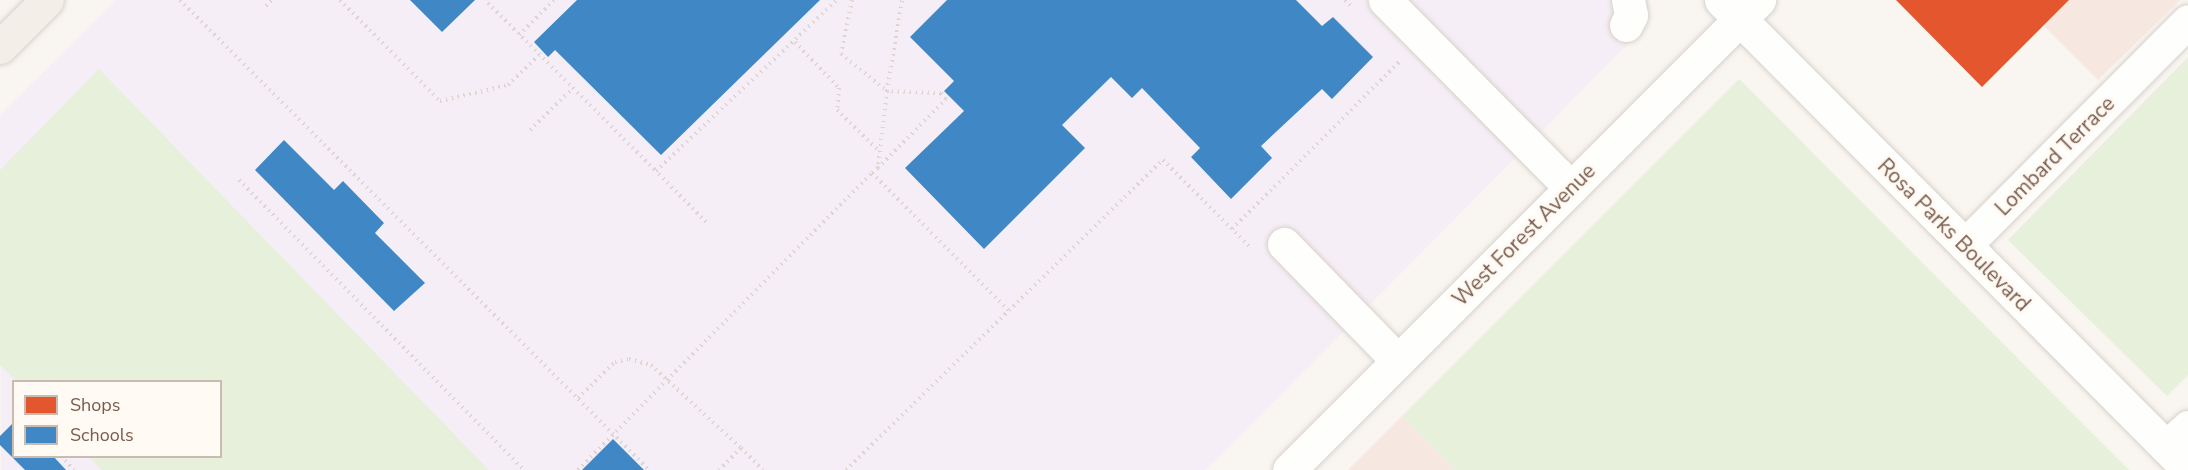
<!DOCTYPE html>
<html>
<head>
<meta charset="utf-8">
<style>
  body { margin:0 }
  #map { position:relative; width:2188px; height:470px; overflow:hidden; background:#f9f5f0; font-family:"Nunito Sans",sans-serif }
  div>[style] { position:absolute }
  .commercial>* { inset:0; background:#f6e8e1 }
  .education>* { inset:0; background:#f6eef6 }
  .green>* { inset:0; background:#e7f0db }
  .shops>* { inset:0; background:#e4572e }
  .schools>* { inset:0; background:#3f88c5 }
  .path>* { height:4px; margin-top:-2px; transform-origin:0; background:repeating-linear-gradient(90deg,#dcd5d0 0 1.5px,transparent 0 6px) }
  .roads { filter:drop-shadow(0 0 2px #d7d1cb) drop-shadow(0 0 2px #d7d1cb) }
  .minor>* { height:33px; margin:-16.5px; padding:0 16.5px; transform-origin:16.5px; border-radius:16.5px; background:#fefefd }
  .major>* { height:33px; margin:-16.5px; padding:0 16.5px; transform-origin:16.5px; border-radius:16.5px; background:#f3eee8 }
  span { translate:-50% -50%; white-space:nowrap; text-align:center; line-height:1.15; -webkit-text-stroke:6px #fffaf3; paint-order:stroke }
  .street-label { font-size:21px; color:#7a5c4d }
  .legend { position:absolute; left:12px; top:380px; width:210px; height:78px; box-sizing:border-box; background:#fffaf3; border:2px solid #cabbb1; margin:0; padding:8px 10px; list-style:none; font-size:18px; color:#7a5c4d }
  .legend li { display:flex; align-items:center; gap:12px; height:30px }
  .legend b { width:30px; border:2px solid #cabbb1 }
</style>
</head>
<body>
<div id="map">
  <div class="commercial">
    <i style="clip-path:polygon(2018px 0,2180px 0,2098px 80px)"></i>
    <i style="clip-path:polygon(1402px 416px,1455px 470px,1348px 470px)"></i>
  </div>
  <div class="education">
    <i style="clip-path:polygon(evenodd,116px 0,1648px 0,1649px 10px,1642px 30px,1206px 470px,1px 470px,0 115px,116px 0,14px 382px,220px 382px,220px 456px,14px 456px,14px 382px)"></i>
  </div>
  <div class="green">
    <i style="clip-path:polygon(2188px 57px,2188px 375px,2167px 396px,2008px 240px)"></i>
    <i style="clip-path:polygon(99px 69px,489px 470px,102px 470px,89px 457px,220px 456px,220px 382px,16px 381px,0 365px,0 170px)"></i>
    <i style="clip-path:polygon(1739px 79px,2129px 470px,1455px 470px,1402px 416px)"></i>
  </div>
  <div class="shops">
    <i style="clip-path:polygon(1896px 0,2069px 0,1982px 87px)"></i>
  </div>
  <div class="schools">
    <i style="clip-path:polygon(410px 0,475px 0,442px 32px)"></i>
    <i style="clip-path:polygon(577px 0,820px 0,661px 155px,555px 50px,548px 57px,534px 42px)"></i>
    <i style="clip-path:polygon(947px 0,1296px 0,1322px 26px,1333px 17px,1373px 57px,1332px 99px,1322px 89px,1261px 146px,1272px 158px,1231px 199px,1191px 157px,1200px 148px,1142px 88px,1132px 98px,1111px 77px,1062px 125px,1085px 148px,984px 249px,905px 168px,964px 111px,944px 91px,954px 81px,910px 37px)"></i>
    <i style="clip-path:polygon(284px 140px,334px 190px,343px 181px,384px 223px,375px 233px,425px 283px,394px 311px,255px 170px)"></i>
    <i style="clip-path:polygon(14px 422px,14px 456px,53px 456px,66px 470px,25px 470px,0 445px,0 436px)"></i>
    <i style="clip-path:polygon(613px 439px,644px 470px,582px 470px)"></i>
  </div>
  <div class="path">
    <i style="left:180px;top:0;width:664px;rotate:45.06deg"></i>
    <i style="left:340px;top:0;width:142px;rotate:45.3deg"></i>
    <i style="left:440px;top:101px;width:70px;rotate:-13.2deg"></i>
    <i style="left:508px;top:85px;width:43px;rotate:-44.1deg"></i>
    <i style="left:852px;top:0;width:55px;rotate:101.5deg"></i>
    <i style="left:841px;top:54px;width:59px;rotate:38.8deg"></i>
    <i style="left:887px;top:91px;width:92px;rotate:-80.6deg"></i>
    <i style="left:1345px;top:0;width:11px;rotate:45deg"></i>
    <i style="left:488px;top:3px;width:238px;rotate:45deg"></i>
    <i style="left:266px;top:6px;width:8px;rotate:-45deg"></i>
    <i style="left:519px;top:35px;width:49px;rotate:-45deg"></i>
    <i style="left:795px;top:42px;width:64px;rotate:46.3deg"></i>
    <i style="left:839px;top:88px;width:22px;rotate:95deg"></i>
    <i style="left:837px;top:110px;width:60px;rotate:44.3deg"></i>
    <i style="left:530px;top:130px;width:60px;rotate:-44.3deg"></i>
    <i style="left:872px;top:173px;width:194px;rotate:45.2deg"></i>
    <i style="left:239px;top:180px;width:407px;rotate:45.5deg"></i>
    <i style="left:706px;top:222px;width:71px;rotate:-134.4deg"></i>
    <i style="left:656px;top:171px;width:249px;rotate:-43.4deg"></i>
    <i style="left:1232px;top:229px;width:239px;rotate:-45deg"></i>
    <i style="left:578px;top:398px;width:52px;rotate:-44.2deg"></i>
    <i style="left:615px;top:362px;width:14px;rotate:-12deg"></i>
    <i style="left:629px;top:359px;width:23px;rotate:15deg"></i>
    <i style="left:651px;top:365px;width:122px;rotate:42.7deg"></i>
    <i style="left:741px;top:448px;width:31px;rotate:135deg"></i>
    <i style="left:741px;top:448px;width:31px;rotate:45deg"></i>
    <i style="left:61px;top:456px;width:19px;rotate:47deg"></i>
    <i style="left:578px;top:470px;width:127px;rotate:-45.3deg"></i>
    <i style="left:667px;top:380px;width:291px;rotate:-45.3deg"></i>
    <i style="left:872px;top:173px;width:8px;rotate:-40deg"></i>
    <i style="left:878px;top:168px;width:97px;rotate:-45.4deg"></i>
    <i style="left:946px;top:99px;width:8px;rotate:-130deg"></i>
    <i style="left:941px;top:93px;width:54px;rotate:-177.9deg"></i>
    <i style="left:887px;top:91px;width:78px;rotate:96.7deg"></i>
    <i style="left:846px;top:470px;width:443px;rotate:-44.4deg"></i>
    <i style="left:1163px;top:160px;width:126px;rotate:45deg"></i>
  </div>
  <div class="roads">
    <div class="minor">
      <i style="left:1385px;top:0;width:264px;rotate:45.3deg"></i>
      <i style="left:1721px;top:0;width:662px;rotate:45.12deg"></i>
      <i style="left:1626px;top:25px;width:11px;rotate:-63deg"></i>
      <i style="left:1631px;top:15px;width:15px;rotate:-101deg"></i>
      <i style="left:1284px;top:244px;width:163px;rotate:45.7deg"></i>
      <i style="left:1965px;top:245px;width:316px;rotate:-45.1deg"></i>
      <i style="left:2166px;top:447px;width:30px;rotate:-42deg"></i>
      <i style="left:1289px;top:470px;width:665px;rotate:-45deg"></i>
    </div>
    <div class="major">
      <i style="left:0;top:47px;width:66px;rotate:-45deg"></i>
    </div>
  </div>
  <div class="street-label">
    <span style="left:2055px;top:156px;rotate:-45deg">Lombard Terrace</span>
    <span style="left:1524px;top:235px;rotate:-45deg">West Forest Avenue</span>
    <span style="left:1954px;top:235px;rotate:45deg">Rosa Parks Boulevard</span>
  </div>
  <ul class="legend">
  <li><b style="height:16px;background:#e4572e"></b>Shops</li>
  <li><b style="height:16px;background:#3f88c5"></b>Schools</li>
  </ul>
</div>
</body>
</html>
